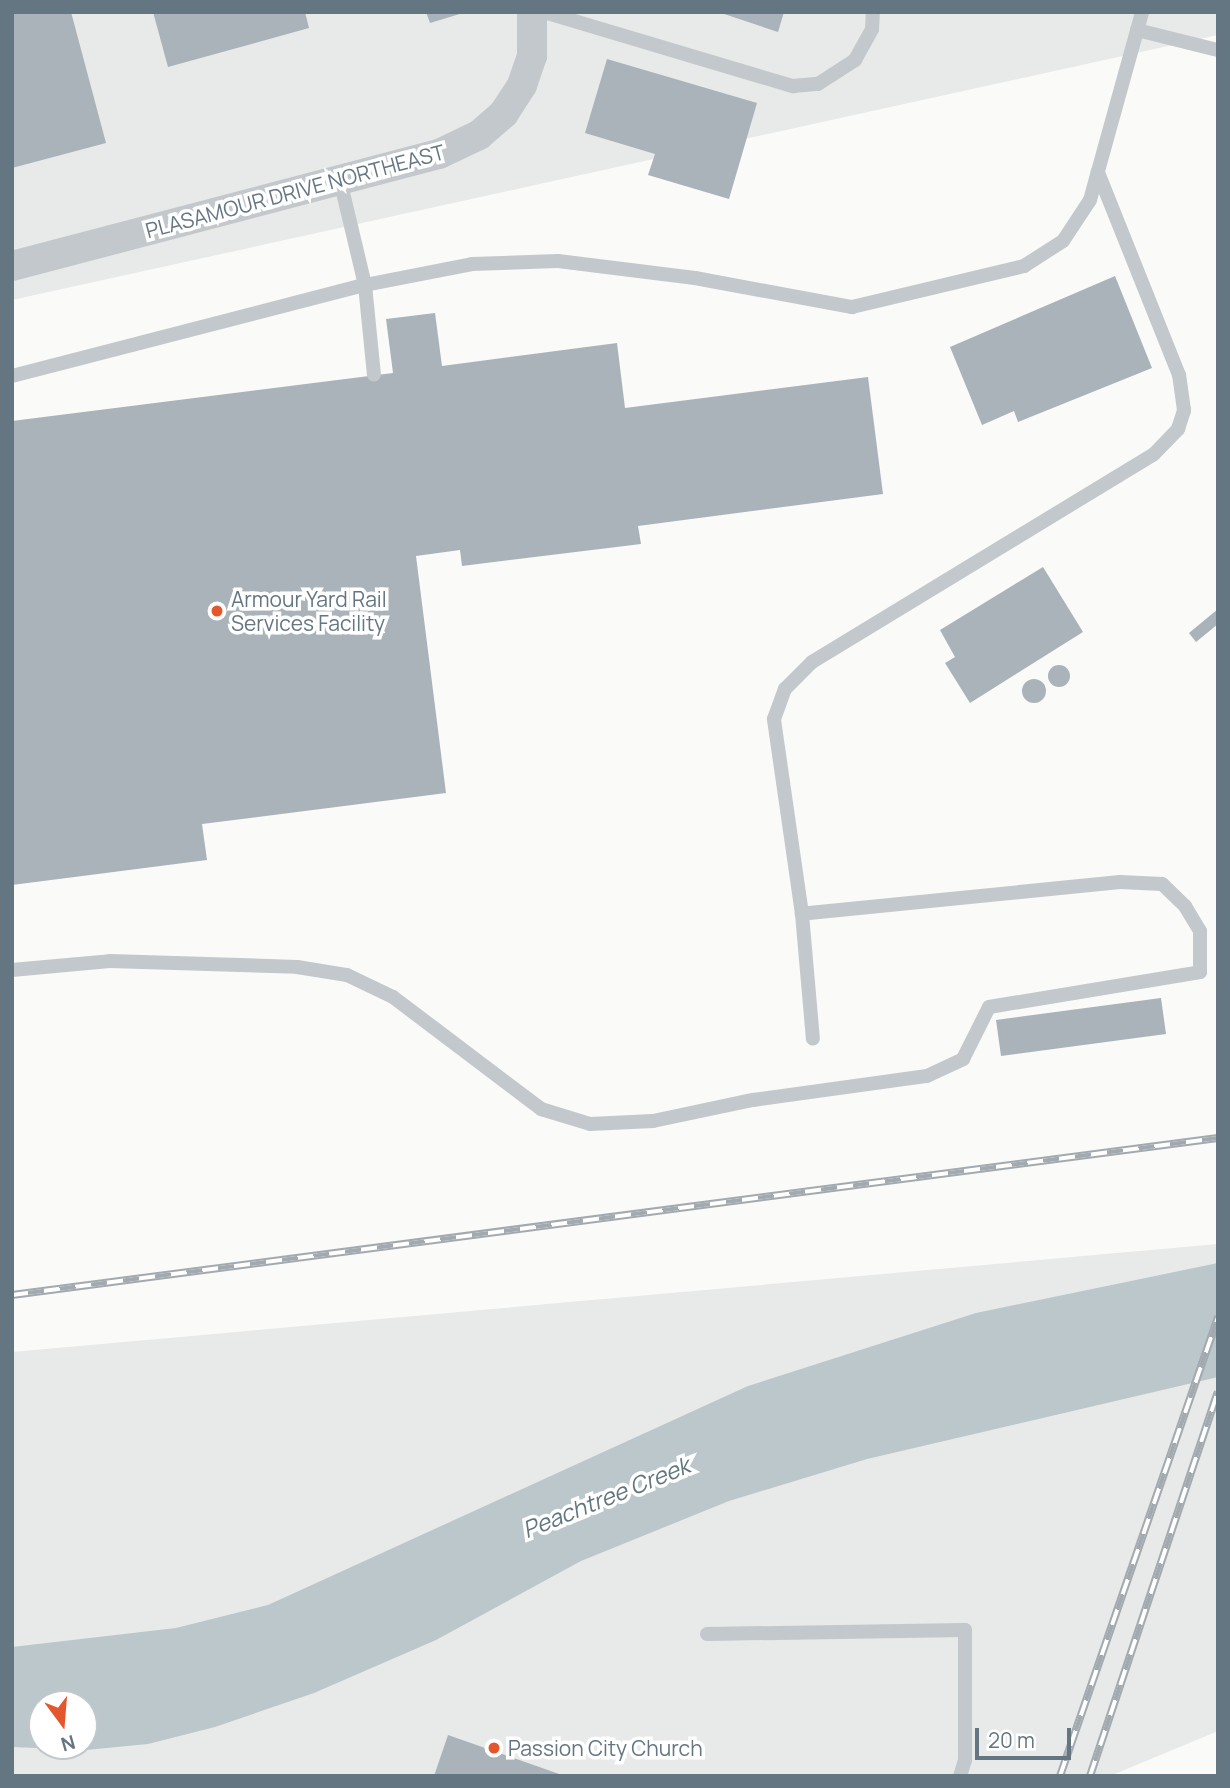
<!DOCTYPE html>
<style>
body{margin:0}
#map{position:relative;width:1230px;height:1788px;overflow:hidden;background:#fafaf8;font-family:Manrope,sans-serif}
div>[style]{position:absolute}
.built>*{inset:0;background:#e8e9e9}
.water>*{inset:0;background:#bbc7cb}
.building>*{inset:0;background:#aab3b9}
.round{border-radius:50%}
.service>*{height:14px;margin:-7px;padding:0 7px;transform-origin:7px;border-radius:7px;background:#c3c8cc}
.minor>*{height:30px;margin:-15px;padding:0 15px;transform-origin:15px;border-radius:15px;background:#c3c8cc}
.rail>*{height:8px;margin-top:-4px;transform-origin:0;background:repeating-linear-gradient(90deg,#fff 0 16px,#a2aab0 0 32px);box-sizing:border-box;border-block:2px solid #a2aab0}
.dots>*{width:19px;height:19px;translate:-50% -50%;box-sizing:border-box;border:4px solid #fff;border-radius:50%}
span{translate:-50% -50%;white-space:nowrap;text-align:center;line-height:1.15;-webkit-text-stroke:7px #fff;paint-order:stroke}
.street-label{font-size:21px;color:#657683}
.poi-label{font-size:21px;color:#657683}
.left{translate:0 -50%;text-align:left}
.water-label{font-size:23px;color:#60757c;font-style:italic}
.frame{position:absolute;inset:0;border:14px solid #657683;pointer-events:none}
.north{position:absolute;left:28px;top:1690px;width:70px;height:70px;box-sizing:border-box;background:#fff;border:2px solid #c1c8cd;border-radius:50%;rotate:164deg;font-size:19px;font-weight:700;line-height:28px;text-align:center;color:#657683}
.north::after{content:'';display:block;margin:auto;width:24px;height:32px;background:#e4572e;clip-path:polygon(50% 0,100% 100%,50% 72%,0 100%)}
.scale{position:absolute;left:975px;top:1728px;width:96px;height:32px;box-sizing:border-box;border:4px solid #657683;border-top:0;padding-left:9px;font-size:21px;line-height:24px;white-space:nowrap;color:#657683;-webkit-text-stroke:5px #fff;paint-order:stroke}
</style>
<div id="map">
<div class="built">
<i style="clip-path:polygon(12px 12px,1218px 12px,1218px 35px,12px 300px)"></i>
<i style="clip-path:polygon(evenodd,1218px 1244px,1218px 1731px,1110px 1776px,12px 1776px,12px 1352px,1218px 1244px,42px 1704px,84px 1704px,84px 1746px,42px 1746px,42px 1704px)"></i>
</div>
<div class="water">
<i style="clip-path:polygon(evenodd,1218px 1263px,1218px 1377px,867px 1459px,729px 1501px,581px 1561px,436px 1640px,314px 1693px,215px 1727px,148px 1744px,86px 1750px,12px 1747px,12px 1647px,176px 1628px,268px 1605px,748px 1386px,976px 1313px,1218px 1263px,42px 1704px,84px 1704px,84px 1746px,42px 1746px,42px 1704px)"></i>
</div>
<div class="building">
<i style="clip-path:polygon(12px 12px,71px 12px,106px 143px,12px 168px)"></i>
<i style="clip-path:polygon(153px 12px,305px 12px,309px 28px,168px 67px)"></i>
<i style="clip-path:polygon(426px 12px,462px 12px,463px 13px,430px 23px)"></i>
<i style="clip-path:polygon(718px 12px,784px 12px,778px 32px)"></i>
<i style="clip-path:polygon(607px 59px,757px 103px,729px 199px,648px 175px,655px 154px,585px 133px)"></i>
<i style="clip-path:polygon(1115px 276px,1152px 368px,1018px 422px,1014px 411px,982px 425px,950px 347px)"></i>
<i style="clip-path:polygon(435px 313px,442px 366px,617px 343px,625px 408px,868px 377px,883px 494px,638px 526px,641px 544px,462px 566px,460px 550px,416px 556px,446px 793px,202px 824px,207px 860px,12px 885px,12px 421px,393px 373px,386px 319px)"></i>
<i style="clip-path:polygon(1043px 567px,1083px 632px,970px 703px,945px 663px,955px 657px,940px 630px)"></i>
<i style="clip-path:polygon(1218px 609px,1218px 624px,1196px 642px,1189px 633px)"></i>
<i class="round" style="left:1048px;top:665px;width:22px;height:22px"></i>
<i class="round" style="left:1022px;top:679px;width:24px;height:24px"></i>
<i style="clip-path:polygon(1161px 998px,1166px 1034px,1001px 1056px,996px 1020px)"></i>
<i style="clip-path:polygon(448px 1735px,562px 1775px,562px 1776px,434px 1776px)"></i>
</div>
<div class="service">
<i style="left:544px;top:12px;width:260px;rotate:16.6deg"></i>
<i style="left:793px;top:86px;width:25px;rotate:-5deg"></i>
<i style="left:818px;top:84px;width:44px;rotate:-33deg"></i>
<i style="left:855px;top:60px;width:35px;rotate:-61deg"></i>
<i style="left:872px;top:29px;width:17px;rotate:-87deg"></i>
<i style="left:1137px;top:30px;width:83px;rotate:13.9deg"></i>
<i style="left:340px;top:180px;width:108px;rotate:76.6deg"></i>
<i style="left:365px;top:285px;width:90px;rotate:84.3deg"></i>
<i style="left:12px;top:376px;width:365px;rotate:-14.5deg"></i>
<i style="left:365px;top:285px;width:109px;rotate:-11.1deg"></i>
<i style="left:472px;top:264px;width:86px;rotate:-2deg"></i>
<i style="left:558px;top:261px;width:138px;rotate:7.1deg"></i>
<i style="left:695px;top:278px;width:160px;rotate:10.5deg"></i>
<i style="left:852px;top:307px;width:177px;rotate:-13.4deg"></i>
<i style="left:1024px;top:266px;width:46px;rotate:-32.7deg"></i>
<i style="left:1063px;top:241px;width:49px;rotate:-56.6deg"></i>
<i style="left:1090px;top:200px;width:195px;rotate:-74.5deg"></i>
<i style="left:802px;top:914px;width:125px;rotate:85deg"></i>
<i style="left:12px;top:970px;width:98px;rotate:-5.2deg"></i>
<i style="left:110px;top:961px;width:187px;rotate:1.8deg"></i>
<i style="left:297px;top:967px;width:51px;rotate:9.1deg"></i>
<i style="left:347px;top:975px;width:51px;rotate:25.6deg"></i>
<i style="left:393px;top:997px;width:186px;rotate:37.1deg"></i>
<i style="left:541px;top:1109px;width:51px;rotate:17deg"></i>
<i style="left:590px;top:1124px;width:63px;rotate:-2.7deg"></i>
<i style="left:653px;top:1121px;width:102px;rotate:-11.9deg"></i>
<i style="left:753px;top:1100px;width:176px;rotate:-7.9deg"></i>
<i style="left:927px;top:1076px;width:40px;rotate:-25deg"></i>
<i style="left:963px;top:1059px;width:58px;rotate:-63.4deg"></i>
<i style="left:989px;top:1007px;width:214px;rotate:-9.4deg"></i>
<i style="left:1200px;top:972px;width:41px;rotate:-90deg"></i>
<i style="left:1200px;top:931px;width:29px;rotate:-121deg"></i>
<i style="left:1185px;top:906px;width:32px;rotate:-136deg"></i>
<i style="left:1162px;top:884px;width:42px;rotate:-177.3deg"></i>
<i style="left:1120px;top:882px;width:320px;rotate:174.3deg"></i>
<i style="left:802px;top:914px;width:197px;rotate:-98.2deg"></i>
<i style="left:774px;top:719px;width:32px;rotate:-70deg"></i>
<i style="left:785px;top:689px;width:38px;rotate:-45deg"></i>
<i style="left:812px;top:662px;width:400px;rotate:-31.3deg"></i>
<i style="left:1154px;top:454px;width:35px;rotate:-46deg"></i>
<i style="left:1178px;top:429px;width:20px;rotate:-72deg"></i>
<i style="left:1184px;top:410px;width:35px;rotate:-98deg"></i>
<i style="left:1179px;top:375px;width:219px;rotate:-111.8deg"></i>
<i style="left:707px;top:1634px;width:258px;rotate:-0.9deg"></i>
<i style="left:965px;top:1630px;width:130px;rotate:90deg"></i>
<i style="left:965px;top:1760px;width:17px;rotate:107deg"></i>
</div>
<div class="minor">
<i style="left:12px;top:266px;width:441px;rotate:-14.7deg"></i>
<i style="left:439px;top:154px;width:44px;rotate:-25.4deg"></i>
<i style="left:479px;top:135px;width:33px;rotate:-41deg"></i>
<i style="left:504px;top:113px;width:33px;rotate:-57deg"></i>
<i style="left:522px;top:85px;width:31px;rotate:-71deg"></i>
<i style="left:532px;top:56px;width:44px;rotate:-90deg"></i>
</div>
<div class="rail">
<i style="left:12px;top:1295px;width:1216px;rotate:-7.42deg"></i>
<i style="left:1060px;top:1776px;width:486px;rotate:-71deg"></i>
<i style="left:1090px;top:1776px;width:405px;rotate:-71.6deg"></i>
</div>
<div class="dots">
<i style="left:217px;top:611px;background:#e4572e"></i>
<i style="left:494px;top:1748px;background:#e4572e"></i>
</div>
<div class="street-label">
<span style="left:295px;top:191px;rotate:-15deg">PLASAMOUR DRIVE NORTHEAST</span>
</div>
<div class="poi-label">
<span class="left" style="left:231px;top:611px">Armour Yard Rail<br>Services Facility</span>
<span class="left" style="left:508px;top:1748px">Passion City Church</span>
</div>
<div class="water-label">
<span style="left:606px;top:1497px;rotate:-22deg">Peachtree Creek</span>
</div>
<div class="frame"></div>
<div class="north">N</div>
<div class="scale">20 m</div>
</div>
